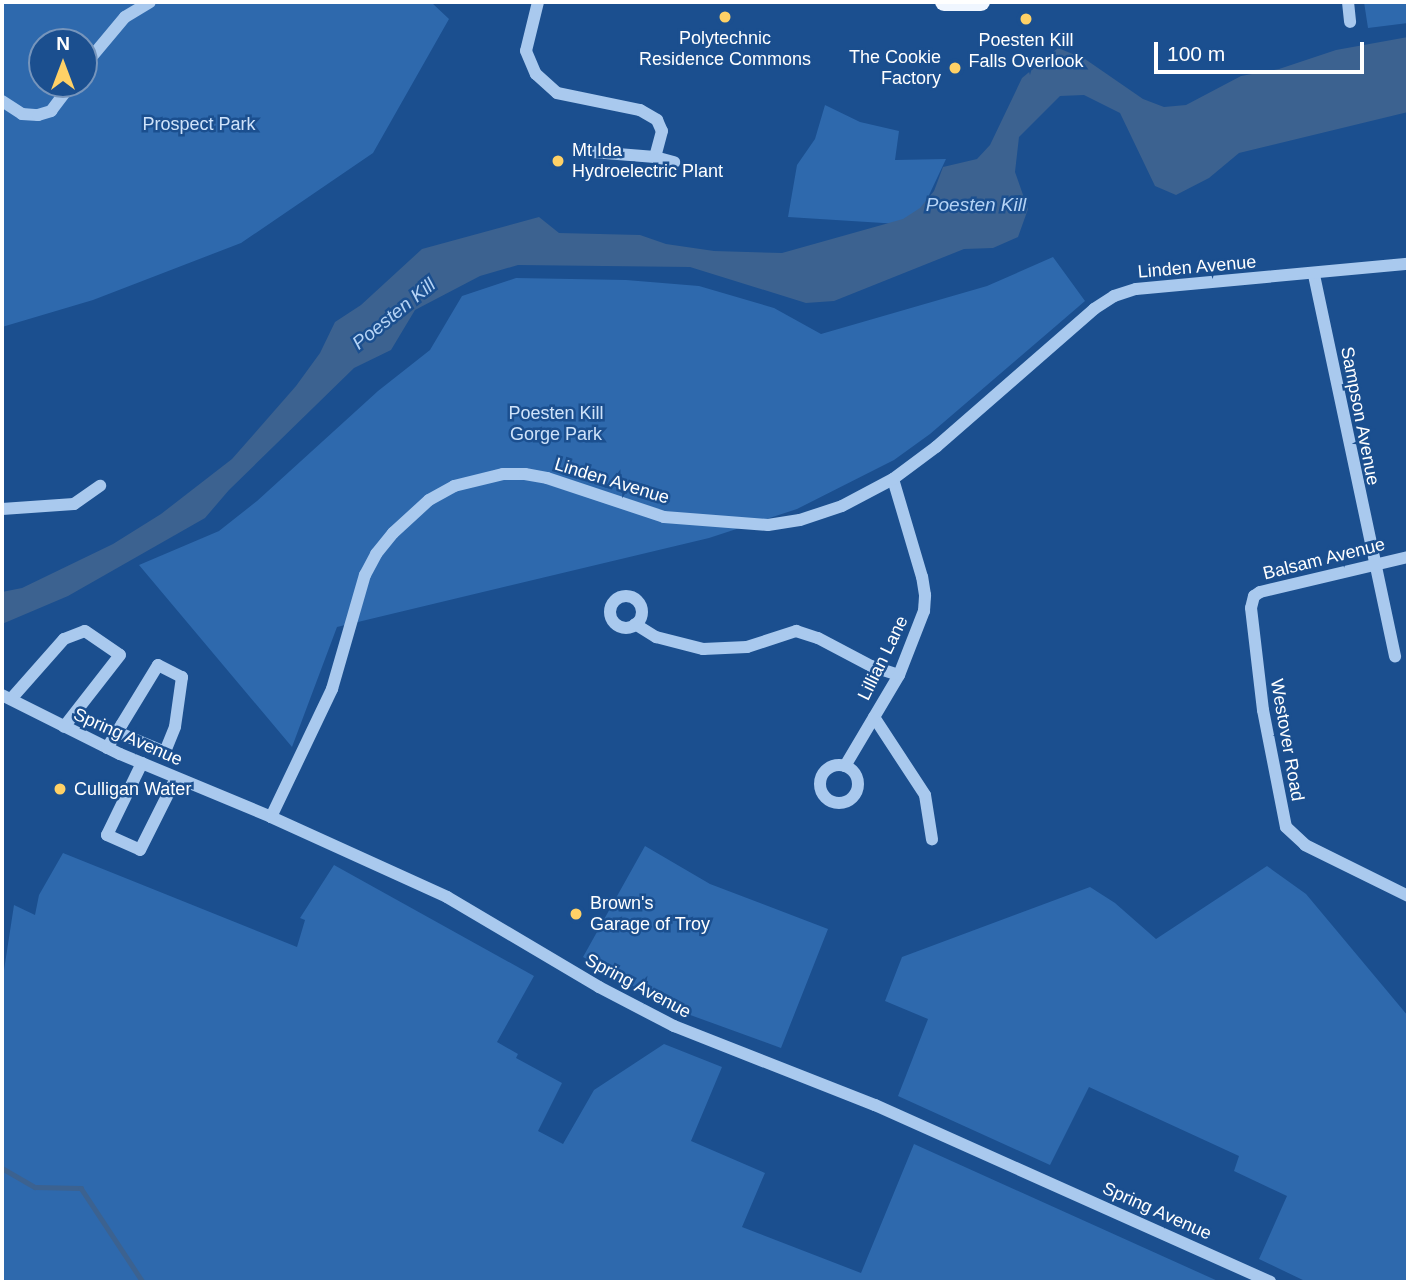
<!DOCTYPE html>
<style>
body{margin:0}
#map{position:relative;width:1410px;height:1284px;overflow:hidden;background:#1b4f8f;font-family:Helvetica,sans-serif}
div>[style]{position:absolute}
.green>*{inset:0;background:#2e69ad}
.water>*{inset:0;background:#3c6290}
.stream>*{height:4.5px;margin:-2.25px;padding:0 2.25px;transform-origin:2.25px;border-radius:2.25px;background:#3c6290}
.minor>*{height:12px;margin:-6px;padding:0 6px;transform-origin:6px;border-radius:6px;background:#a9c9ee}
.minor>.ring{margin:-6px;padding:0;box-sizing:content-box;background:none;border:12px solid #a9c9ee;border-radius:50%}
.major>*{height:18px;margin:-9px;padding:0 9px;transform-origin:9px;border-radius:9px;background:#f0f6ff}
.dots>*{width:19px;height:19px;translate:-50% -50%;box-sizing:border-box;border:4px solid #1b4f8f;border-radius:50%}
span{translate:-50% -50%;white-space:nowrap;text-align:center;line-height:1.15;-webkit-text-stroke:5px #1b4f8f;paint-order:stroke}
.poi-label{font-size:18px;color:#fff}
.right{translate:-100% -50%;text-align:right}
.left{translate:0 -50%;text-align:left}
.park-label{font-size:18px;color:#cfe3fa}
.street-label{font-size:18px;color:#fff}
.water-label{font-size:19px;color:#b5d3f5;font-style:italic}
.frame{position:absolute;inset:0;border:4px solid #fff;pointer-events:none}
.north{position:absolute;left:28px;top:28px;width:70px;height:70px;box-sizing:border-box;background:#1b4f8f;border:2px solid #7695bc;border-radius:50%;rotate:0deg;font-size:19px;font-weight:700;line-height:28px;text-align:center;color:#fff}
.north::after{content:'';display:block;margin:auto;width:24px;height:32px;background:#ffd166;clip-path:polygon(50% 0,100% 100%,50% 72%,0 100%)}
.scale{position:absolute;left:1154px;top:42px;width:210px;height:32px;box-sizing:border-box;border:4px solid #fff;border-top:0;padding-left:9px;font-size:21px;line-height:24px;white-space:nowrap;color:#fff;-webkit-text-stroke:5px #1b4f8f;paint-order:stroke}
</style>
<div id="map">
<div class="green">
<i style="clip-path:polygon(evenodd,2px 2px,431px 2px,449px 19px,373px 153px,241px 243px,93px 300px,2px 327px,2px 2px,42px 42px,84px 42px,84px 84px,42px 84px,42px 42px)"></i>
<i style="clip-path:polygon(1364px 2px,1408px 2px,1408px 23px,1368px 28px)"></i>
<i style="clip-path:polygon(825px 105px,860px 122px,899px 131px,895px 160px,946px 159px,915px 225px,788px 217px,797px 165px,815px 139px)"></i>
<i style="clip-path:polygon(1053px 257px,1085px 301px,930px 434px,894px 460px,797px 509px,709px 538px,337px 627px,292px 747px,139px 565px,219px 531px,257px 501px,378px 391px,430px 350px,462px 296px,516px 278px,626px 280px,699px 286px,774px 308px,821px 334px,987px 286px)"></i>
<i style="clip-path:polygon(645px 846px,710px 884px,828px 929px,781px 1048px,671px 1008px,583px 957px)"></i>
<i style="clip-path:polygon(63px 853px,297px 947px,305px 920px,300px 918px,334px 865px,534px 976px,497px 1042px,518px 1054px,516px 1058px,562px 1083px,538px 1131px,563px 1144px,594px 1090px,664px 1044px,722px 1067px,691px 1141px,765px 1173px,742px 1227px,861px 1273px,914px 1144px,1220px 1282px,2px 1282px,2px 983px,14px 905px,35px 915px,39px 895px)"></i>
<i style="clip-path:polygon(1267px 866px,1306px 894px,1408px 1016px,1408px 1282px,1307px 1282px,1259px 1259px,1287px 1196px,1234px 1171px,1239px 1156px,1089px 1087px,1050px 1165px,898px 1096px,928px 1019px,885px 1001px,902px 957px,1090px 887px,1115px 903px,1156px 939px)"></i>
</div>
<div class="water">
<i style="clip-path:polygon(1408px 37px,1408px 112px,1239px 153px,1209px 178px,1176px 195px,1155px 186px,1120px 113px,1084px 95px,1060px 96px,1019px 137px,1015px 172px,1028px 209px,1018px 237px,993px 248px,964px 249px,834px 301px,806px 303px,690px 267px,518px 265px,480px 276px,415px 310px,391px 350px,354px 368px,229px 490px,205px 518px,68px 596px,2px 624px,2px 592px,22px 588px,113px 544px,161px 514px,232px 459px,296px 386px,320px 353px,335px 322px,361px 305px,422px 249px,539px 217px,559px 233px,640px 235px,666px 244px,714px 251px,782px 253px,903px 219px,920px 208px,934px 191px,943px 167px,977px 159px,990px 145px,1022px 78px,1058px 48px,1085px 59px,1143px 99px,1164px 107px,1186px 105px,1241px 76px,1279px 69px,1336px 50px)"></i>
</div>
<div class="stream">
<i style="left:2px;top:1168px;width:38px;rotate:30deg"></i>
<i style="left:35px;top:1187px;width:46px;rotate:1.2deg"></i>
<i style="left:81px;top:1188px;width:113px;rotate:56.6deg"></i>
</div>
<div class="minor">
<i style="left:538px;top:2px;width:50px;rotate:103.8deg"></i>
<i style="left:526px;top:51px;width:25px;rotate:67deg"></i>
<i style="left:536px;top:74px;width:28px;rotate:42deg"></i>
<i style="left:557px;top:93px;width:85px;rotate:11.6deg"></i>
<i style="left:640px;top:110px;width:20px;rotate:30deg"></i>
<i style="left:657px;top:120px;width:12px;rotate:66deg"></i>
<i style="left:662px;top:131px;width:27px;rotate:105deg"></i>
<i style="left:655px;top:157px;width:75px;rotate:-175.4deg"></i>
<i style="left:1348px;top:2px;width:20px;rotate:84deg"></i>
<i style="left:84px;top:66px;width:64px;rotate:-50.1deg"></i>
<i style="left:125px;top:17px;width:29px;rotate:-31deg"></i>
<i style="left:2px;top:101px;width:24px;rotate:33deg"></i>
<i style="left:22px;top:114px;width:16px;rotate:4deg"></i>
<i style="left:38px;top:115px;width:14px;rotate:-17deg"></i>
<i style="left:51px;top:111px;width:34px;rotate:-53deg"></i>
<i style="left:655px;top:157px;width:20px;rotate:15deg"></i>
<i style="left:1314px;top:275px;width:390px;rotate:78deg"></i>
<i style="left:2px;top:509px;width:72px;rotate:-4deg"></i>
<i style="left:74px;top:504px;width:32px;rotate:-35deg"></i>
<i style="left:1408px;top:557px;width:152px;rotate:166.7deg"></i>
<i style="left:1260px;top:592px;width:7px;rotate:146deg"></i>
<i style="left:1254px;top:596px;width:12px;rotate:104deg"></i>
<i style="left:1251px;top:608px;width:103px;rotate:83.3deg"></i>
<i style="left:1263px;top:710px;width:119px;rotate:78.9deg"></i>
<i style="left:1286px;top:827px;width:26px;rotate:43deg"></i>
<i style="left:1305px;top:845px;width:115px;rotate:26.3deg"></i>
<i class="ring" style="left:610px;top:596px;width:20px;height:20px"></i>
<i style="left:635px;top:624px;width:25px;rotate:32deg"></i>
<i style="left:656px;top:637px;width:49px;rotate:14.3deg"></i>
<i style="left:703px;top:649px;width:44px;rotate:-2.6deg"></i>
<i style="left:747px;top:647px;width:52px;rotate:-18.1deg"></i>
<i style="left:796px;top:631px;width:23px;rotate:18deg"></i>
<i style="left:818px;top:638px;width:60px;rotate:27.8deg"></i>
<i style="left:871px;top:666px;width:29px;rotate:18deg"></i>
<i style="left:2px;top:695px;width:132px;rotate:26.6deg"></i>
<i style="left:120px;top:754px;width:164px;rotate:22.6deg"></i>
<i style="left:271px;top:817px;width:193px;rotate:24.4deg"></i>
<i style="left:447px;top:897px;width:177px;rotate:30.6deg"></i>
<i style="left:599px;top:987px;width:85px;rotate:27.5deg"></i>
<i style="left:674px;top:1026px;width:216px;rotate:21.5deg"></i>
<i style="left:875px;top:1105px;width:433px;rotate:24.1deg"></i>
<i style="left:11px;top:699px;width:80px;rotate:-48.5deg"></i>
<i style="left:64px;top:639px;width:22px;rotate:-21deg"></i>
<i style="left:85px;top:631px;width:42px;rotate:34.4deg"></i>
<i style="left:120px;top:655px;width:91px;rotate:127.9deg"></i>
<i style="left:874px;top:717px;width:93px;rotate:56.8deg"></i>
<i style="left:925px;top:795px;width:45px;rotate:81deg"></i>
<i style="left:107px;top:748px;width:28px;rotate:-58deg"></i>
<i style="left:122px;top:724px;width:69px;rotate:-58.6deg"></i>
<i style="left:158px;top:665px;width:27px;rotate:27deg"></i>
<i style="left:182px;top:677px;width:50px;rotate:98deg"></i>
<i style="left:175px;top:727px;width:27px;rotate:112deg"></i>
<i style="left:165px;top:752px;width:52px;rotate:-157.4deg"></i>
<i style="left:142px;top:763px;width:80px;rotate:115.9deg"></i>
<i style="left:107px;top:835px;width:36px;rotate:24deg"></i>
<i style="left:140px;top:850px;width:80px;rotate:-63.4deg"></i>
<i class="ring" style="left:820px;top:765px;width:26px;height:26px"></i>
<i style="left:845px;top:766px;width:106px;rotate:-59.3deg"></i>
<i style="left:899px;top:675px;width:69px;rotate:-68.7deg"></i>
<i style="left:924px;top:611px;width:16px;rotate:-86deg"></i>
<i style="left:925px;top:595px;width:18px;rotate:-99deg"></i>
<i style="left:922px;top:577px;width:102px;rotate:-106.5deg"></i>
<i style="left:271px;top:817px;width:142px;rotate:-64.5deg"></i>
<i style="left:332px;top:689px;width:119px;rotate:-73.9deg"></i>
<i style="left:365px;top:575px;width:24px;rotate:-62deg"></i>
<i style="left:376px;top:554px;width:27px;rotate:-51deg"></i>
<i style="left:393px;top:533px;width:49px;rotate:-42.5deg"></i>
<i style="left:429px;top:500px;width:29px;rotate:-29deg"></i>
<i style="left:454px;top:486px;width:50px;rotate:-13.8deg"></i>
<i style="left:503px;top:474px;width:22px"></i>
<i style="left:525px;top:474px;width:22px;rotate:10deg"></i>
<i style="left:547px;top:478px;width:123px;rotate:18.4deg"></i>
<i style="left:664px;top:517px;width:104px;rotate:4.4deg"></i>
<i style="left:768px;top:525px;width:32px;rotate:-9deg"></i>
<i style="left:800px;top:520px;width:44px;rotate:-18.4deg"></i>
<i style="left:842px;top:506px;width:58px;rotate:-27.9deg"></i>
<i style="left:893px;top:479px;width:54px;rotate:-36.7deg"></i>
<i style="left:936px;top:447px;width:210px;rotate:-41.1deg"></i>
<i style="left:1094px;top:309px;width:24px;rotate:-33deg"></i>
<i style="left:1114px;top:296px;width:23px;rotate:-18deg"></i>
<i style="left:1136px;top:289px;width:273px;rotate:-5.3deg"></i>
</div>
<div class="major">
<i style="left:944px;top:2px;width:37px"></i>
</div>
<div class="dots">
<i style="left:725px;top:17px;background:#ffd166"></i>
<i style="left:1026px;top:19px;background:#ffd166"></i>
<i style="left:955px;top:68px;background:#ffd166"></i>
<i style="left:558px;top:161px;background:#ffd166"></i>
<i style="left:60px;top:789px;background:#ffd166"></i>
<i style="left:576px;top:914px;background:#ffd166"></i>
</div>
<div class="poi-label">
<span style="left:725px;top:49px">Polytechnic<br>Residence Commons</span>
<span style="left:1026px;top:51px">Poesten Kill<br>Falls Overlook</span>
<span class="right" style="left:941px;top:68px">The Cookie<br>Factory</span>
<span class="left" style="left:572px;top:161px">Mt Ida<br>Hydroelectric Plant</span>
<span class="left" style="left:74px;top:789px">Culligan Water</span>
<span class="left" style="left:590px;top:914px">Brown's<br>Garage of Troy</span>
</div>
<div class="park-label">
<span style="left:199px;top:124px">Prospect Park</span>
<span style="left:556px;top:424px">Poesten Kill<br>Gorge Park</span>
</div>
<div class="street-label">
<span style="left:1197px;top:267px;rotate:-5deg">Linden Avenue</span>
<span style="left:1360px;top:416px;rotate:79deg">Sampson Avenue</span>
<span style="left:612px;top:481px;rotate:17deg">Linden Avenue</span>
<span style="left:1324px;top:559px;rotate:-14deg">Balsam Avenue</span>
<span style="left:883px;top:658px;rotate:-64deg">Lillian Lane</span>
<span style="left:128px;top:737px;rotate:24deg">Spring Avenue</span>
<span style="left:1287px;top:740px;rotate:80deg">Westover Road</span>
<span style="left:638px;top:986px;rotate:28deg">Spring Avenue</span>
<span style="left:1157px;top:1211px;rotate:24deg">Spring Avenue</span>
</div>
<div class="water-label">
<span style="left:976px;top:205px">Poesten Kill</span>
<span style="left:394px;top:314px;rotate:-39deg">Poesten Kill</span>
</div>
<div class="frame"></div>
<div class="north">N</div>
<div class="scale">100 m</div>
</div>
